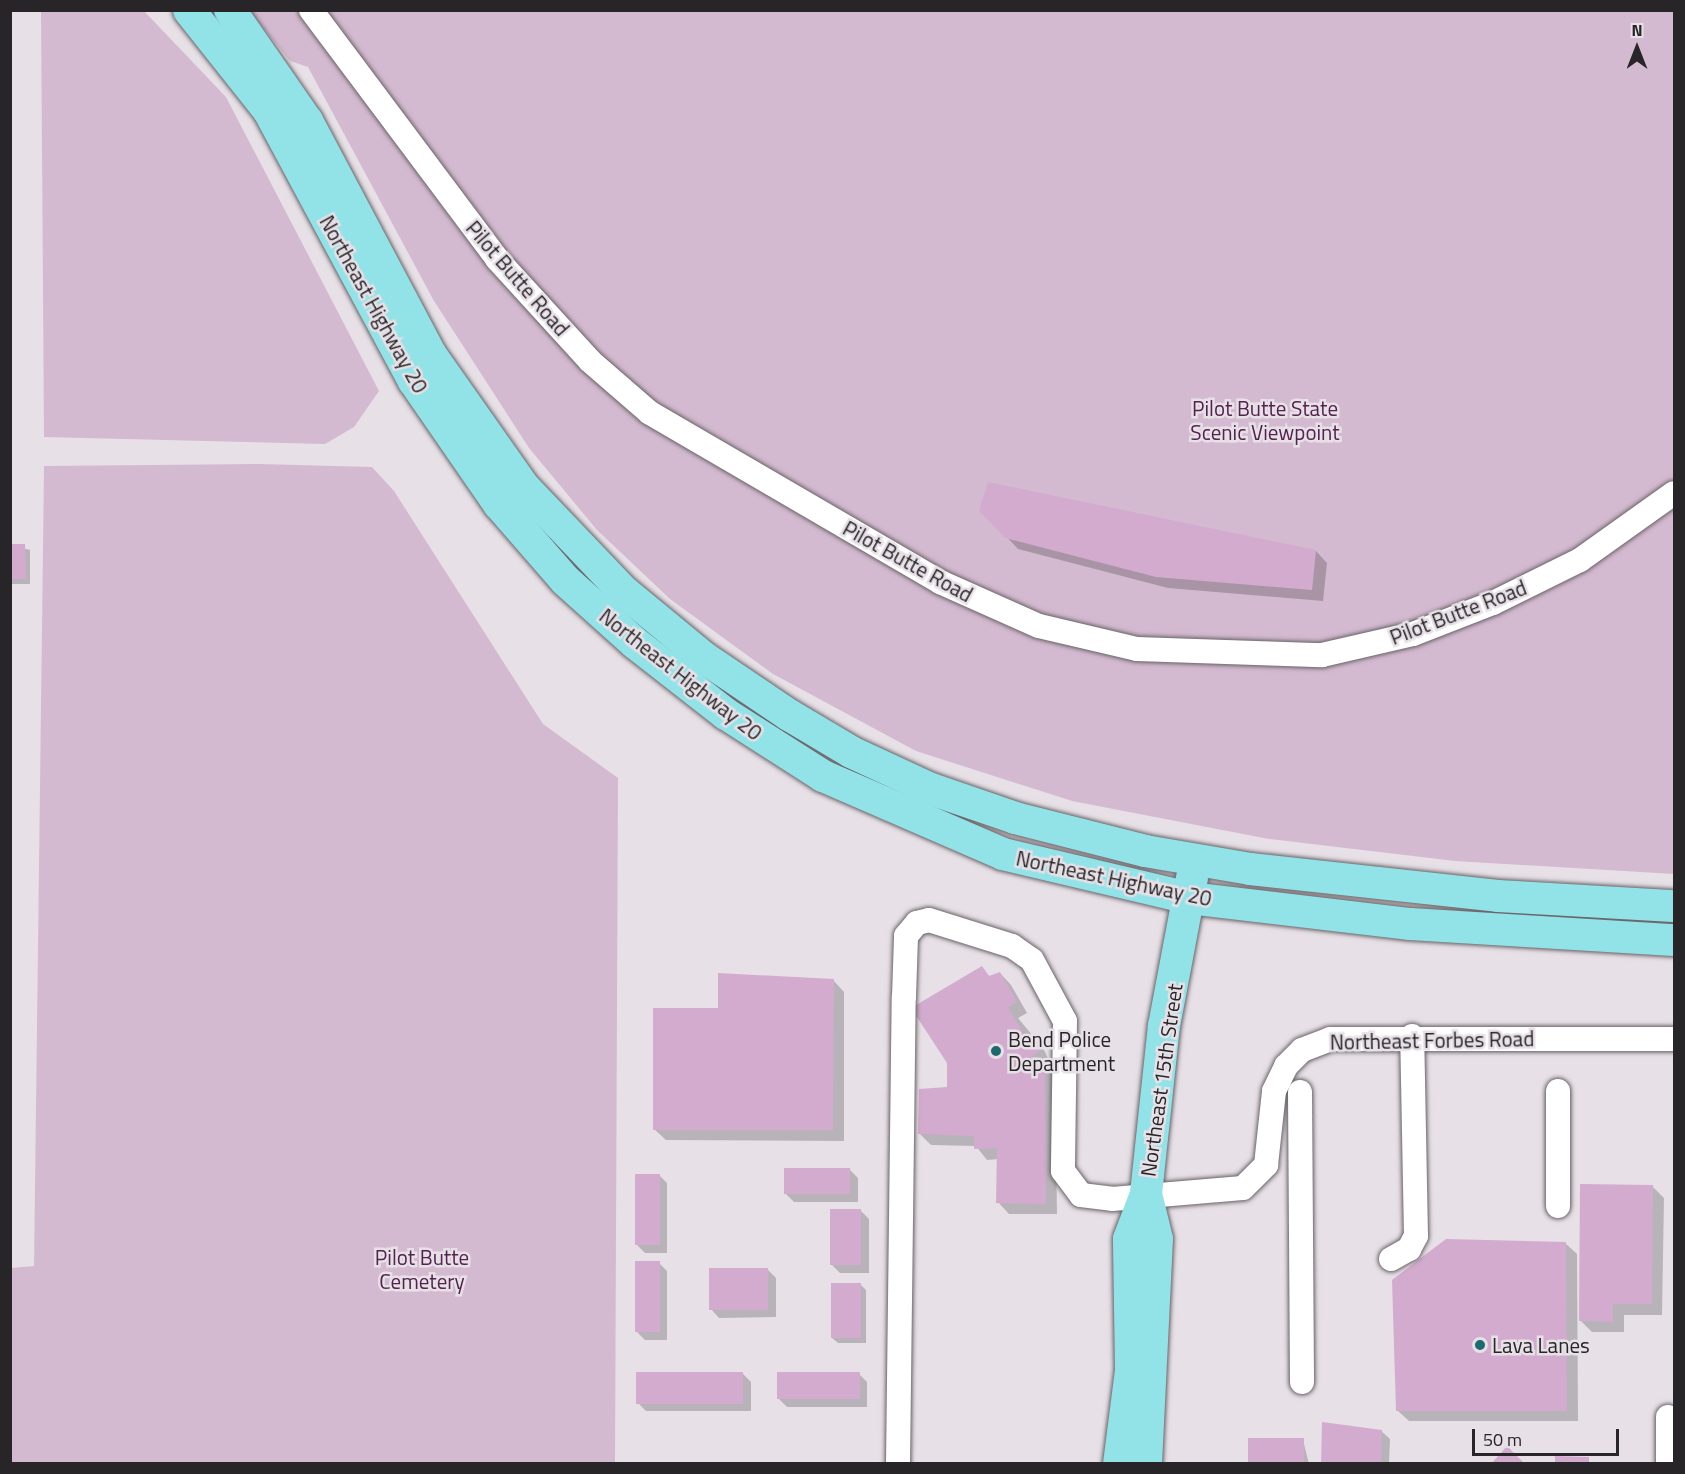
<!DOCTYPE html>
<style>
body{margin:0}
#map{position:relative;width:1685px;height:1474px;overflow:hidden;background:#e7e0e6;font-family:"Titillium Web",sans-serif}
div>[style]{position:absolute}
.green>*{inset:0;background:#d4bad0}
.shadow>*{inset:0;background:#0003}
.building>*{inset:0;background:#d3abce}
.roads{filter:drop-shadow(0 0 2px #696368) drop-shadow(0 0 2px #696368)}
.minor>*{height:24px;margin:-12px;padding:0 12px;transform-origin:12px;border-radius:12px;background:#fff}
.major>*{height:32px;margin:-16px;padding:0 16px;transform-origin:16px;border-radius:16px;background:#91e3e8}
.dots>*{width:16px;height:16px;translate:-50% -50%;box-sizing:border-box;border:3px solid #e7e0e6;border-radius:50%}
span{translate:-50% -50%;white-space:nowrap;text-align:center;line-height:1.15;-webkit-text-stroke:5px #e7e0e6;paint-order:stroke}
.street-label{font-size:21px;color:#272527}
.park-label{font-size:21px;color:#53224f}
.poi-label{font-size:21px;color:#272527}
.left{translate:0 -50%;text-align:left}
.frame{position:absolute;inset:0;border:12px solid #272527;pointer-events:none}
.north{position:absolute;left:1607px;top:18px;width:60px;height:60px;-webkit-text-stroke:4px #e7e0e6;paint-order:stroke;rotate:0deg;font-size:16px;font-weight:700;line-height:24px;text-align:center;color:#272527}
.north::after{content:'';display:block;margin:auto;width:21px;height:27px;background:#272527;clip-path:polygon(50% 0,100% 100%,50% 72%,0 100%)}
.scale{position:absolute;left:1472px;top:1429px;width:147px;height:27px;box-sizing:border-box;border:3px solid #272527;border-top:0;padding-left:8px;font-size:18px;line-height:21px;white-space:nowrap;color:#272527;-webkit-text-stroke:4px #e7e0e6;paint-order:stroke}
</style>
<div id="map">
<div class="green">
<i style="clip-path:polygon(41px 11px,144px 11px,226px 97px,379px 391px,354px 427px,325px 444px,44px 437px)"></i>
<i style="clip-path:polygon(250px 11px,1674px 11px,1674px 874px,1455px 861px,1269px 839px,1072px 801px,916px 751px,773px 674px,670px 599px,597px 530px,529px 448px,434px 301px,308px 67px,290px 61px)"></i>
<i style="clip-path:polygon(259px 464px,372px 467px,394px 491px,543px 724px,618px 778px,615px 1463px,11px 1463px,11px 1268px,34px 1266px,44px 466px)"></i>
</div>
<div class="shadow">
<i style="clip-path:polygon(10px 224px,12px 226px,12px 248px,10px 248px)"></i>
<i style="clip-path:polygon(981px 510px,1316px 551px,1327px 563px,1323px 601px,1168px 588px,1018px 549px)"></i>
<i style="clip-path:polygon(10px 545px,30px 550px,30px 584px,10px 584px)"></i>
<i style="clip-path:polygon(982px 968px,990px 977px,1000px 973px,1011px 985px,1027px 1013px,1018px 1018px,1043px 1048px,1055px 1073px,1057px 1214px,1009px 1214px,998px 1202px,999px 1159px,987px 1160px,976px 1146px,931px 1145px,920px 1134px,948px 1089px)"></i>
<i style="clip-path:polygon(720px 974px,833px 980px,844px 992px,844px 1141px,666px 1140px,654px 1129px,719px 1010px)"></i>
<i style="clip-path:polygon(850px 1170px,858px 1178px,858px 1202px,794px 1202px,786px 1194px)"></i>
<i style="clip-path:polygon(659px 1175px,667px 1183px,667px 1253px,645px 1253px,637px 1245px)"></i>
<i style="clip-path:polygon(1652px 1186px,1664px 1198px,1662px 1315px,1624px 1315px,1624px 1332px,1592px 1332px,1581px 1321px)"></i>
<i style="clip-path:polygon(861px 1211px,869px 1219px,869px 1273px,840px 1273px,831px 1264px)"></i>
<i style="clip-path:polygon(1565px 1243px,1577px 1254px,1578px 1421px,1409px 1421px,1397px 1410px)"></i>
<i style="clip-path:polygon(659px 1263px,667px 1271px,667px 1340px,645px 1340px,637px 1332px)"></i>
<i style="clip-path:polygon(767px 1269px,776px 1278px,776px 1317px,719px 1318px,711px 1309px)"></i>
<i style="clip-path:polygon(860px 1284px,866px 1290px,866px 1343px,838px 1343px,832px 1338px)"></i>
<i style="clip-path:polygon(743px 1374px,751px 1382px,751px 1411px,646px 1411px,638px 1403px)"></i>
<i style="clip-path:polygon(859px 1374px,867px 1382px,867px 1407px,787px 1407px,779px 1399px)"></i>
<i style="clip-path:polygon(1324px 1424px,1381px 1431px,1390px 1439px,1389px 1464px,1323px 1464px)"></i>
<i style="clip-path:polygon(1303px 1440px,1309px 1464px,1250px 1464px)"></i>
</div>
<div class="building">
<i style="clip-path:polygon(988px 482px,1316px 550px,1312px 590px,1156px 577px,1005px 538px,979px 511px)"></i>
<i style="clip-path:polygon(10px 544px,25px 544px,26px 579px,10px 579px)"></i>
<i style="clip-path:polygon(982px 966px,989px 976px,1000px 972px,1017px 1002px,1008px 1007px,1025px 1037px,1032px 1034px,1041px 1050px,1027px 1060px,1045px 1060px,1046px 1204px,996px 1203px,997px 1148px,974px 1149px,974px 1136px,918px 1134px,919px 1089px,947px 1087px,947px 1063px,911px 1008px)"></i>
<i style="clip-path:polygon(718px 973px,834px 979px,833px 1130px,653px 1130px,653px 1008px,718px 1008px)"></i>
<i style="clip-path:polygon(784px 1168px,850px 1168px,850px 1194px,784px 1194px)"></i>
<i style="clip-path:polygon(635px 1174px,660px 1174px,660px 1245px,635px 1245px)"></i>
<i style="clip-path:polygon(1580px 1184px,1653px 1185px,1652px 1304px,1613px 1304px,1613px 1322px,1579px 1321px)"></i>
<i style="clip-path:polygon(830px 1209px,861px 1209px,861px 1265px,830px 1265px)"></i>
<i style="clip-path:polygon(1446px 1239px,1566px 1242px,1567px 1411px,1396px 1411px,1392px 1280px)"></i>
<i style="clip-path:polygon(635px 1261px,660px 1261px,660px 1332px,635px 1332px)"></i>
<i style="clip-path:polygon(709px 1268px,768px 1268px,768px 1310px,709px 1310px)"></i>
<i style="clip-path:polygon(831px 1283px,861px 1283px,861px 1338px,831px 1338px)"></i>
<i style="clip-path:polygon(636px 1372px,743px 1372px,743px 1404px,636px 1404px)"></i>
<i style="clip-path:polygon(777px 1372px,860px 1372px,860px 1399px,777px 1399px)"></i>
<i style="clip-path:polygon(1322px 1422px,1382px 1430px,1381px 1464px,1321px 1464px)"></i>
<i style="clip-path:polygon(1248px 1438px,1304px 1438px,1304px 1464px,1248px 1464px)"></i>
<i style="clip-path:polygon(1507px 1446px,1525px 1464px,1491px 1464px)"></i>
<i style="clip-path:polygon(1555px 1456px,1589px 1457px,1589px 1464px,1555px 1464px)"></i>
</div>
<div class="roads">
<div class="minor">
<i style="left:311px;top:10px;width:311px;rotate:53.2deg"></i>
<i style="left:497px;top:259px;width:138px;rotate:47.6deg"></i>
<i style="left:590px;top:361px;width:79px;rotate:40.9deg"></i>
<i style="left:650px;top:413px;width:336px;rotate:30.2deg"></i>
<i style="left:940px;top:582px;width:108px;rotate:24deg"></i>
<i style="left:1039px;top:626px;width:101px;rotate:13.2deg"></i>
<i style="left:1137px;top:649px;width:185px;rotate:1.9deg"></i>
<i style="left:1322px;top:655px;width:93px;rotate:-13deg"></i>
<i style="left:1413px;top:634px;width:86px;rotate:-21.2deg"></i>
<i style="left:1493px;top:603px;width:97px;rotate:-26.3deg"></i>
<i style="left:1580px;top:560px;width:115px;rotate:-35.5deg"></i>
<i style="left:1300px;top:1092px;width:290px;rotate:89.6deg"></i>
<i style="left:1558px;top:1206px;width:115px;rotate:-90deg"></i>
<i style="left:1391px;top:1259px;width:21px;rotate:-29deg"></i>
<i style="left:1409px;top:1249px;width:15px;rotate:-62deg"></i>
<i style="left:1416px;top:1236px;width:200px;rotate:-91.1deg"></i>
<i style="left:1668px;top:1417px;width:47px;rotate:90deg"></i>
<i style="left:898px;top:1464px;width:467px;rotate:-89.3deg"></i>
<i style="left:904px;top:997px;width:61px;rotate:-88.1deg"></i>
<i style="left:906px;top:936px;width:17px;rotate:-50deg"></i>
<i style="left:917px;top:923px;width:12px;rotate:-14deg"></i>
<i style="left:929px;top:920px;width:87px;rotate:17.4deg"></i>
<i style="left:1012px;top:946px;width:24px;rotate:35deg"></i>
<i style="left:1032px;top:960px;width:69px;rotate:61.6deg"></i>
<i style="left:1065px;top:1021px;width:150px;rotate:90.8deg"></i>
<i style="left:1063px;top:1171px;width:30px;rotate:53deg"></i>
<i style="left:1081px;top:1195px;width:31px;rotate:7deg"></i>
<i style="left:1112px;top:1199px;width:131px;rotate:-4.8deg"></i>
<i style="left:1243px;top:1188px;width:33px;rotate:-45deg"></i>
<i style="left:1266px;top:1165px;width:74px;rotate:-83.8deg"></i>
<i style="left:1274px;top:1091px;width:28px;rotate:-64deg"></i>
<i style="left:1286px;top:1066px;width:23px;rotate:-45deg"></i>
<i style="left:1302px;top:1050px;width:30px;rotate:-21deg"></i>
<i style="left:1330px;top:1039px;width:344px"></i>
</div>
<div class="major">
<i style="left:189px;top:10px;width:129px;rotate:51.6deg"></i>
<i style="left:269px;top:111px;width:306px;rotate:61.8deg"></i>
<i style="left:414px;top:381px;width:150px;rotate:55.4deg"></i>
<i style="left:499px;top:504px;width:101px;rotate:49deg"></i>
<i style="left:565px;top:580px;width:94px;rotate:42deg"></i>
<i style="left:635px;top:643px;width:115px;rotate:38deg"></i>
<i style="left:726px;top:714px;width:115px;rotate:32.6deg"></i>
<i style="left:823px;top:776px;width:196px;rotate:23.4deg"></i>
<i style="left:1003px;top:854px;width:191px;rotate:13.3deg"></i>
<i style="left:1189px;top:898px;width:223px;rotate:6.7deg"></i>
<i style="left:1410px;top:924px;width:264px;rotate:3.5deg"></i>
<i style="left:230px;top:10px;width:135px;rotate:55.3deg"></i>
<i style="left:307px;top:121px;width:265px;rotate:62.1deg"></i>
<i style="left:431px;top:355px;width:160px;rotate:54.9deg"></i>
<i style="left:523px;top:486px;width:144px;rotate:46.4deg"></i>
<i style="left:622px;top:590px;width:105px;rotate:39.6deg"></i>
<i style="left:703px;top:657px;width:104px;rotate:34deg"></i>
<i style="left:789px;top:715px;width:72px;rotate:30.8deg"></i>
<i style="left:851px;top:752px;width:88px;rotate:24.8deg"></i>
<i style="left:931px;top:789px;width:89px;rotate:19deg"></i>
<i style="left:1015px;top:818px;width:134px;rotate:14.2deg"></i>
<i style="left:1145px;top:851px;width:107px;rotate:9.7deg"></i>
<i style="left:1250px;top:869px;width:249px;rotate:6.2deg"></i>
<i style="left:1498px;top:896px;width:176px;rotate:3.3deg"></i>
<i style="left:1119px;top:1464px;width:95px;rotate:-82.7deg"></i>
<i style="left:1131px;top:1370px;width:131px;rotate:-90.9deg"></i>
<i style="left:1129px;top:1239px;width:48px;rotate:-69.3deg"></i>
<i style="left:1146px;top:1194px;width:169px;rotate:-83.9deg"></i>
<i style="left:1164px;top:1026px;width:151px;rotate:-79.3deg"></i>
<i style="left:1146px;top:1464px;width:225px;rotate:-87.2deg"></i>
<i style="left:1157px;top:1239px;width:46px;rotate:-103.7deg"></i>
</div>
</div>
<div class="dots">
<i style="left:996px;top:1051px;background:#1c696e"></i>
<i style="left:1480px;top:1345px;background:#1c696e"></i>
</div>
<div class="street-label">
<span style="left:518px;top:278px;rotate:49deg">Pilot Butte Road</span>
<span style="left:374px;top:304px;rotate:61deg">Northeast Highway 20</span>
<span style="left:908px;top:561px;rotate:29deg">Pilot Butte Road</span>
<span style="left:1458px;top:612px;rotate:-21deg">Pilot Butte Road</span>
<span style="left:681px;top:674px;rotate:38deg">Northeast Highway 20</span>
<span style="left:1114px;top:878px;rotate:12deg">Northeast Highway 20</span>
<span style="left:1432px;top:1040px;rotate:-1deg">Northeast Forbes Road</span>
<span style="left:1161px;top:1080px;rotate:-82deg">Northeast 15th Street</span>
</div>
<div class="park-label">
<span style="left:1265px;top:420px">Pilot Butte State<br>Scenic Viewpoint</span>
<span style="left:422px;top:1269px">Pilot Butte<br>Cemetery</span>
</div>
<div class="poi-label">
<span class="left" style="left:1008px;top:1051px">Bend Police<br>Department</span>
<span class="left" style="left:1492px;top:1345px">Lava Lanes</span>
</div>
<div class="frame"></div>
<div class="north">N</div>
<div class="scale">50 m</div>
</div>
